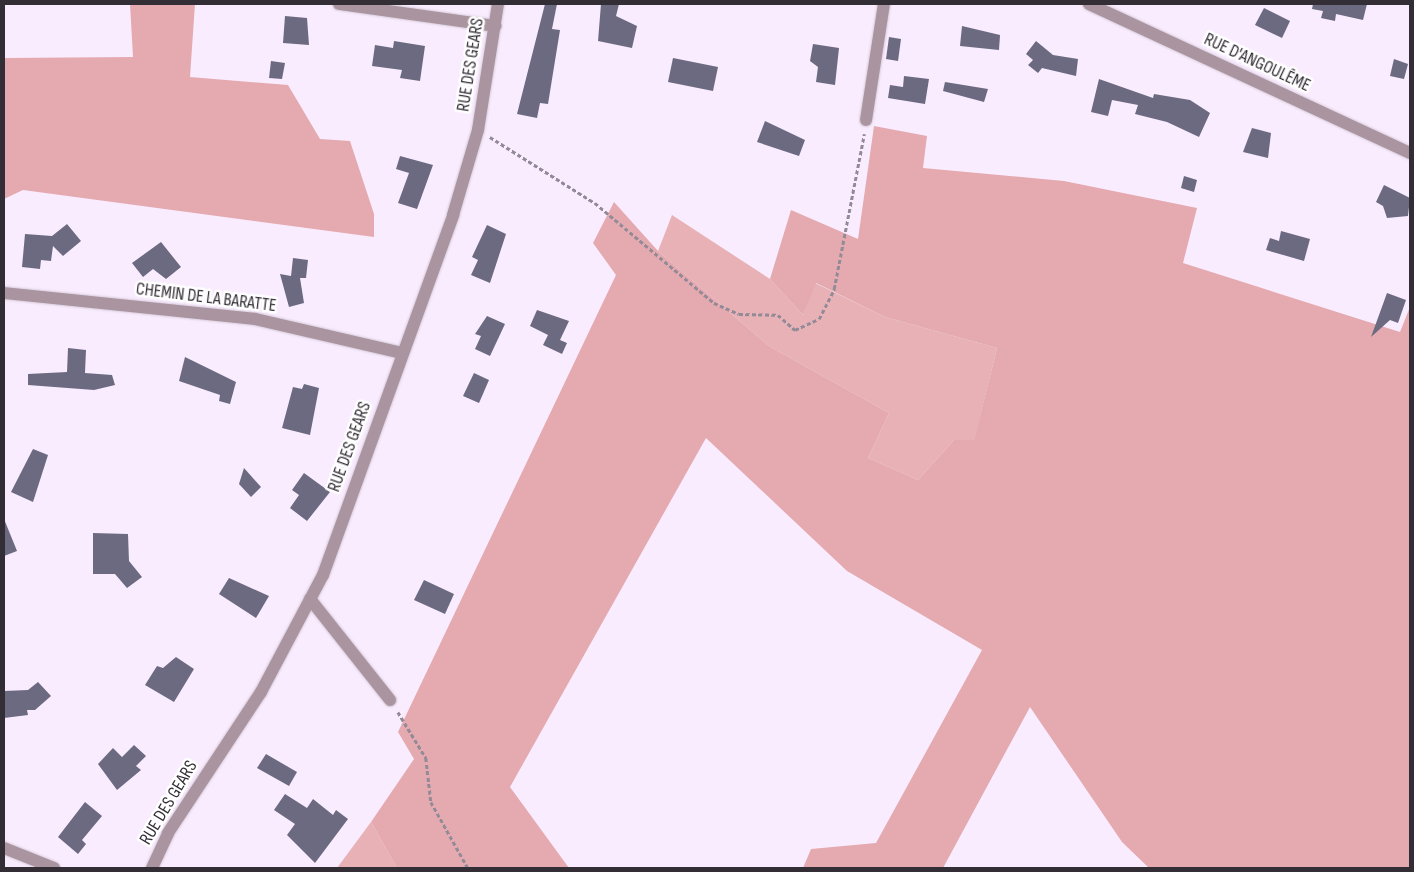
<!DOCTYPE html>
<meta charset="utf-8">
<style>
body{margin:0}
#map{position:relative;width:1414px;height:872px;overflow:hidden;background:#f9ecfe;font-family:"Sofia Sans Condensed",sans-serif}
div>[style]{position:absolute}
.green>*{inset:0;background:#e7b1b6}
.forest>*{inset:0;background:#e4aab0}
.building>*{inset:0;background:#6c6a80}
.path>*{height:2.5px;margin-top:-1.25px;transform-origin:0;background:repeating-linear-gradient(90deg,#938a97 0 4px,transparent 0 6.5px)}
.roads{filter:drop-shadow(0 0 1px #d5cada) drop-shadow(0 0 1px #d5cada)}
.minor>*{height:12px;margin:-6px;padding:0 6px;transform-origin:6px;border-radius:6px;background:#aa949f}
.tertiary>*{height:12px;margin:-6px;padding:0 6px;transform-origin:6px;border-radius:6px;background:#aa949f}
span{translate:-50% -50%;white-space:nowrap;text-align:center;line-height:1.15;-webkit-text-stroke:5px #fff;paint-order:stroke}
.street-label{font-size:18px;color:#332d35}
.frame{position:absolute;inset:0;border:5px solid #332d35;pointer-events:none}
</style>
<div id="map">
<div class="green">
<i style="clip-path:polygon(672px 215px,770px 279px,803px 315px,815px 283px,885px 317px,997px 348px,974px 441px,954px 440px,918px 480px,868px 458px,889px 413px,769px 346px,658px 251px)"></i>
<i style="clip-path:polygon(371px 822px,397px 868px,337px 868px)"></i>
</div>
<div class="forest">
<i style="clip-path:polygon(130px 4px,195px 4px,190px 77px,288px 85px,320px 139px,350px 141px,374px 214px,374px 237px,23px 190px,4px 199px,4px 58px,133px 57px)"></i>
<i style="clip-path:polygon(874px 126px,927px 136px,923px 168px,1064px 181px,1197px 208px,1183px 263px,1400px 332px,1410px 307px,1410px 868px,1149px 868px,1122px 842px,1030px 707px,943px 868px,803px 868px,811px 849px,876px 843px,982px 650px,847px 571px,706px 438px,510px 787px,569px 868px,397px 868px,371px 822px,414px 759px,398px 732px,616px 275px,593px 243px,614px 202px,658px 251px,769px 346px,889px 413px,868px 458px,918px 480px,954px 440px,974px 440px,997px 348px,885px 317px,816px 283px,803px 315px,770px 279px,791px 210px,858px 239px)"></i>
</div>
<div class="building">
<i style="clip-path:polygon(545px 4px,557px 4px,552px 29px,560px 30px,548px 104px,540px 103px,537px 118px,517px 114px)"></i>
<i style="clip-path:polygon(601px 4px,619px 4px,616px 16px,637px 26px,632px 48px,598px 41px)"></i>
<i style="clip-path:polygon(1313px 4px,1367px 4px,1363px 20px,1336px 14px,1335px 21px,1321px 18px,1323px 11px,1312px 9px)"></i>
<i style="clip-path:polygon(1264px 8px,1290px 21px,1282px 38px,1255px 25px)"></i>
<i style="clip-path:polygon(285px 16px,307px 18px,309px 45px,283px 43px)"></i>
<i style="clip-path:polygon(962px 26px,1000px 35px,999px 50px,960px 46px)"></i>
<i style="clip-path:polygon(889px 37px,901px 39px,898px 61px,886px 59px)"></i>
<i style="clip-path:polygon(394px 41px,425px 46px,420px 81px,400px 78px,402px 70px,372px 66px,375px 45px,393px 48px)"></i>
<i style="clip-path:polygon(1036px 41px,1053px 55px,1078px 59px,1076px 76px,1042px 68px,1038px 73px,1028px 65px,1033px 60px,1026px 54px)"></i>
<i style="clip-path:polygon(813px 44px,839px 48px,835px 85px,816px 82px,818px 67px,810px 61px)"></i>
<i style="clip-path:polygon(673px 58px,718px 67px,713px 91px,668px 82px)"></i>
<i style="clip-path:polygon(1394px 59px,1408px 64px,1404px 79px,1390px 76px)"></i>
<i style="clip-path:polygon(271px 61px,285px 63px,282px 79px,269px 78px)"></i>
<i style="clip-path:polygon(904px 76px,929px 79px,925px 104px,888px 98px,890px 85px,903px 87px)"></i>
<i style="clip-path:polygon(1099px 79px,1153px 98px,1154px 94px,1190px 100px,1210px 113px,1199px 137px,1167px 122px,1135px 114px,1138px 105px,1112px 100px,1108px 116px,1091px 112px)"></i>
<i style="clip-path:polygon(945px 82px,988px 89px,984px 102px,943px 91px)"></i>
<i style="clip-path:polygon(765px 121px,805px 140px,799px 156px,757px 142px)"></i>
<i style="clip-path:polygon(1252px 128px,1271px 133px,1268px 158px,1243px 152px)"></i>
<i style="clip-path:polygon(400px 156px,433px 165px,417px 209px,398px 203px,409px 173px,396px 169px)"></i>
<i style="clip-path:polygon(1184px 176px,1197px 180px,1194px 192px,1181px 188px)"></i>
<i style="clip-path:polygon(1384px 185px,1410px 198px,1408px 216px,1387px 218px,1383px 206px,1376px 202px)"></i>
<i style="clip-path:polygon(67px 224px,81px 241px,63px 256px,53px 246px,51px 261px,41px 260px,40px 269px,22px 267px,25px 234px,52px 236px)"></i>
<i style="clip-path:polygon(487px 225px,506px 234px,490px 283px,471px 275px,478px 260px,472px 257px)"></i>
<i style="clip-path:polygon(1281px 231px,1310px 239px,1304px 261px,1266px 250px,1270px 238px,1279px 241px)"></i>
<i style="clip-path:polygon(161px 242px,181px 267px,166px 279px,153px 269px,143px 277px,132px 263px)"></i>
<i style="clip-path:polygon(293px 258px,308px 260px,306px 278px,300px 278px,304px 303px,289px 307px,280px 274px,291px 276px)"></i>
<i style="clip-path:polygon(1387px 293px,1406px 300px,1398px 323px,1390px 320px,1371px 337px)"></i>
<i style="clip-path:polygon(537px 310px,569px 321px,560px 340px,567px 343px,562px 354px,543px 345px,548px 335px,530px 326px)"></i>
<i style="clip-path:polygon(487px 316px,505px 324px,490px 356px,475px 349px,481px 336px,475px 334px)"></i>
<i style="clip-path:polygon(68px 348px,86px 350px,85px 373px,112px 375px,115px 385px,94px 390px,28px 385px,28px 374px,67px 372px)"></i>
<i style="clip-path:polygon(185px 357px,236px 382px,230px 404px,219px 401px,220px 395px,179px 381px)"></i>
<i style="clip-path:polygon(474px 373px,489px 380px,479px 403px,463px 396px)"></i>
<i style="clip-path:polygon(304px 384px,319px 388px,310px 435px,282px 428px,293px 387px,302px 389px)"></i>
<i style="clip-path:polygon(33px 449px,48px 455px,33px 502px,11px 492px)"></i>
<i style="clip-path:polygon(244px 468px,261px 487px,251px 497px,239px 484px)"></i>
<i style="clip-path:polygon(304px 473px,330px 492px,307px 521px,290px 508px,299px 495px,292px 490px)"></i>
<i style="clip-path:polygon(4px 519px,17px 551px,4px 556px)"></i>
<i style="clip-path:polygon(93px 533px,128px 534px,129px 561px,142px 577px,127px 588px,115px 574px,93px 574px)"></i>
<i style="clip-path:polygon(229px 578px,269px 596px,256px 618px,219px 594px)"></i>
<i style="clip-path:polygon(424px 580px,454px 594px,445px 614px,414px 600px)"></i>
<i style="clip-path:polygon(176px 657px,194px 669px,174px 702px,145px 685px,157px 666px,163px 668px)"></i>
<i style="clip-path:polygon(38px 682px,51px 696px,35px 710px,27px 710px,28px 715px,4px 718px,4px 691px,28px 690px)"></i>
<i style="clip-path:polygon(134px 745px,146px 756px,136px 766px,141px 770px,117px 790px,98px 764px,113px 748px,122px 757px)"></i>
<i style="clip-path:polygon(266px 754px,297px 772px,289px 786px,257px 768px)"></i>
<i style="clip-path:polygon(285px 794px,307px 808px,313px 799px,333px 815px,336px 810px,348px 819px,315px 863px,287px 835px,295px 824px,274px 810px)"></i>
<i style="clip-path:polygon(85px 802px,102px 816px,82px 840px,86px 844px,78px 854px,58px 837px)"></i>
</div>
<div class="path">
<i style="left:490px;top:137px;width:124px;rotate:32.2deg"></i>
<i style="left:595px;top:203px;width:155px;rotate:40deg"></i>
<i style="left:714px;top:303px;width:27px;rotate:24deg"></i>
<i style="left:739px;top:314px;width:39px;rotate:1deg"></i>
<i style="left:778px;top:315px;width:23px;rotate:41deg"></i>
<i style="left:795px;top:330px;width:26px;rotate:-25deg"></i>
<i style="left:819px;top:319px;width:34px;rotate:-63deg"></i>
<i style="left:834px;top:289px;width:158px;rotate:-79deg"></i>
<i style="left:398px;top:712px;width:54px;rotate:58.7deg"></i>
<i style="left:426px;top:758px;width:44px;rotate:83.5deg"></i>
<i style="left:431px;top:802px;width:76px;rotate:60.7deg"></i>
</div>
<div class="roads">
<div class="minor">
<i style="left:339px;top:4px;width:158px;rotate:8deg"></i>
<i style="left:866px;top:120px;width:117px;rotate:-81.2deg"></i>
<i style="left:4px;top:293px;width:252px;rotate:5.9deg"></i>
<i style="left:255px;top:319px;width:151px;rotate:13deg"></i>
<i style="left:310px;top:599px;width:129px;rotate:51.6deg"></i>
<i style="left:4px;top:848px;width:54px;rotate:21.8deg"></i>
<i style="left:152px;top:868px;width:38px;rotate:-65deg"></i>
<i style="left:168px;top:833px;width:169px;rotate:-56.6deg"></i>
<i style="left:261px;top:692px;width:132px;rotate:-62.1deg"></i>
<i style="left:323px;top:575px;width:383px;rotate:-70.1deg"></i>
<i style="left:453px;top:215px;width:89px;rotate:-73.6deg"></i>
<i style="left:478px;top:130px;width:128px;rotate:-81deg"></i>
</div>
<div class="tertiary">
<i style="left:1089px;top:4px;width:354px;rotate:24.9deg"></i>
</div>
</div>
<div class="street-label">
<span style="left:1257px;top:63px;rotate:25deg">RUE D'ANGOULÊME</span>
<span style="left:471px;top:65px;rotate:-81deg">RUE DES GEARS</span>
<span style="left:206px;top:298px;rotate:7deg">CHEMIN DE LA BARATTE</span>
<span style="left:350px;top:447px;rotate:-70deg">RUE DES GEARS</span>
<span style="left:169px;top:803px;rotate:-59deg">RUE DES GEARS</span>
</div>
<div class="frame"></div>
</div>
